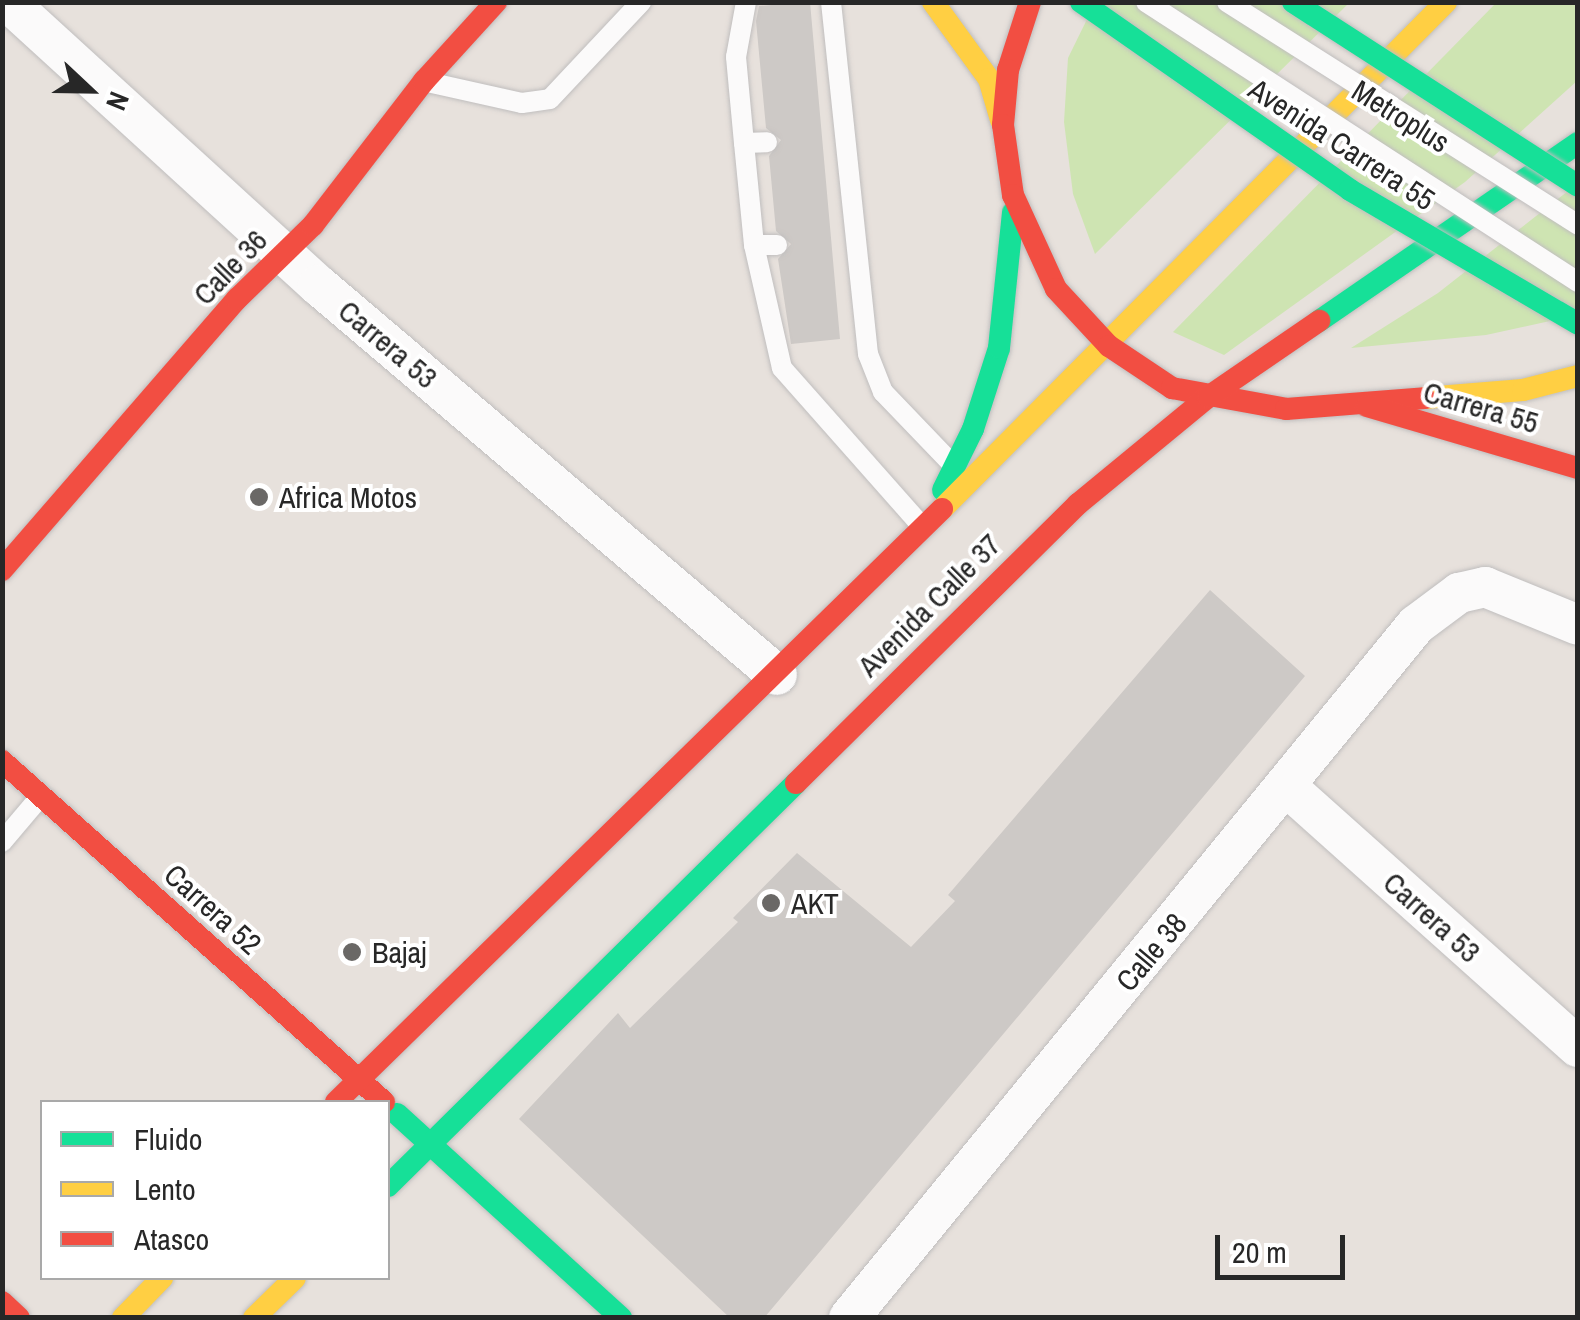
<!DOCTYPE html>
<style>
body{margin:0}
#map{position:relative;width:1580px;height:1320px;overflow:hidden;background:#e7e1dc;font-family:"Archivo Narrow",sans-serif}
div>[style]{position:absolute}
.green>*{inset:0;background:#cee4b2}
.building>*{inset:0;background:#cdc9c6}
.roads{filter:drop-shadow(0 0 2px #c0bebe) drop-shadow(0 0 2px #c0bebe)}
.lane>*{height:20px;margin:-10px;padding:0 10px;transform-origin:10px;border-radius:10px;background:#fbfafa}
.street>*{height:40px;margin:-20px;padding:0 20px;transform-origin:20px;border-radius:20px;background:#fbfafa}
.fast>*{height:22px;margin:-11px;padding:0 11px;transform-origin:11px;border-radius:11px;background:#16e098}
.slow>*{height:22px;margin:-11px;padding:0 11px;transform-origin:11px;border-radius:11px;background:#ffcf43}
.jam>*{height:22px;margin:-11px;padding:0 11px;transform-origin:11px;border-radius:11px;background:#f24e42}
.bridges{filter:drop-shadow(0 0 2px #c0bebe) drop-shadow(0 0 2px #c0bebe)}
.lane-bridge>*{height:20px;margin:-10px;padding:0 10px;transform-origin:10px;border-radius:10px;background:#fbfafa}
.fast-bridge>*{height:22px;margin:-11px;padding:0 11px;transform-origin:11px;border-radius:11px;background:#16e098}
.dots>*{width:28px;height:28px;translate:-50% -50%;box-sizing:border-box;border:5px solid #fff;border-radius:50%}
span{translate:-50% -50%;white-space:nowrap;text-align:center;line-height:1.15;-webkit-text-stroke:8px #fff;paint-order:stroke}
.street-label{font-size:30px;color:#272727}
.poi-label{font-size:30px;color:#272727}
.left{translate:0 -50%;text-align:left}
.frame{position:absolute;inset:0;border:5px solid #272727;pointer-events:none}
.legend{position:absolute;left:40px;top:1100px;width:350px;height:180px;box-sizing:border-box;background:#fff;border:2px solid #a9a9a9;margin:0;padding:12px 18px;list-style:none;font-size:30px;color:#272727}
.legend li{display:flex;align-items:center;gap:20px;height:50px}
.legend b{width:50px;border:2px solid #a9a9a9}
.north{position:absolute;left:40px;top:40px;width:100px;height:100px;-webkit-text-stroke:8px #fff;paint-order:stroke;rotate:112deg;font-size:28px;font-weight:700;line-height:40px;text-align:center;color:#272727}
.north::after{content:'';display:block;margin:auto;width:35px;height:45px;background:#272727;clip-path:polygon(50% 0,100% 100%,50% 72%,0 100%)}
.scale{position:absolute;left:1215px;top:1235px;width:130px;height:45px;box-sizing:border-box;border:5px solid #272727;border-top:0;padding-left:12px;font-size:30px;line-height:35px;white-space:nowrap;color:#272727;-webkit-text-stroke:8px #fff;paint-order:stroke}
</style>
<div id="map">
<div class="green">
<i style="clip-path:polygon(1095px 3px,1349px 3px,1095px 254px,1073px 194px,1064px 122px,1068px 58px)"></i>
<i style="clip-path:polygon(1496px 3px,1577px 3px,1577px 81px,1465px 182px,1224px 355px,1173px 332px)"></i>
<i style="clip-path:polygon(1577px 184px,1577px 315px,1486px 335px,1351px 348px,1438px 293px)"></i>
</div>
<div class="building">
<i style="clip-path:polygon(810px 2px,840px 339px,791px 344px,778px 259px,791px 244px,776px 231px,769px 156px,781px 140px,766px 128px,756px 21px,759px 6px)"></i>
<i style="clip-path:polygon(1210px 590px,1305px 676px,764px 1318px,730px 1318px,519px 1119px,618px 1013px,630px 1028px,738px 922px,733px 918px,797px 853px,911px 947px,955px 901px,948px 895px)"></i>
</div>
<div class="roads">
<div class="lane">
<i style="left:746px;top:2px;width:56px;rotate:100.3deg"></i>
<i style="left:736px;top:57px;width:86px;rotate:84.7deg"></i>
<i style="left:744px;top:143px;width:102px;rotate:84.4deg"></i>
<i style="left:754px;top:245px;width:126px;rotate:77.2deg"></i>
<i style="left:782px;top:368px;width:211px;rotate:48.5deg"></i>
<i style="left:831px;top:2px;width:354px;rotate:84deg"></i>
<i style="left:868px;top:354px;width:41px;rotate:68.5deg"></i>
<i style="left:883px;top:392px;width:100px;rotate:46.2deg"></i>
<i style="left:432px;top:83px;width:92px;rotate:12.5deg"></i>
<i style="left:522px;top:103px;width:28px;rotate:-8deg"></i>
<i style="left:550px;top:99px;width:133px;rotate:-46.8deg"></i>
<i style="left:744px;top:143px;width:23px;rotate:-2deg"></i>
<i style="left:754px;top:245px;width:23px"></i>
<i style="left:2px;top:842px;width:59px;rotate:-49.8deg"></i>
</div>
<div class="street">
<i style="left:8px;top:2px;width:420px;rotate:42.4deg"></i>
<i style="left:318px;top:285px;width:602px;rotate:40.35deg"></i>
<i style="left:1287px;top:787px;width:390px;rotate:41.8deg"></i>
<i style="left:849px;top:1318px;width:895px;rotate:-50.71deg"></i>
<i style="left:1416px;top:625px;width:54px;rotate:-36.7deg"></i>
<i style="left:1459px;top:593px;width:27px;rotate:-13deg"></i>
<i style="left:1485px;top:587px;width:100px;rotate:22.2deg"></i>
</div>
<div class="fast">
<i style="left:1319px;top:321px;width:314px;rotate:-34.5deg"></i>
<i style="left:943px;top:490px;width:68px;rotate:-63.8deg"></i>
<i style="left:973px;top:429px;width:85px;rotate:-72.2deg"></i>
<i style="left:999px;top:348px;width:136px;rotate:-84.1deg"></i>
<i style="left:397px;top:1114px;width:303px;rotate:42.3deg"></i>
<i style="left:388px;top:1186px;width:573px;rotate:-44.65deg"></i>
</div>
<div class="slow">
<i style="left:933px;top:2px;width:95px;rotate:54deg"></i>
<i style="left:989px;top:79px;width:43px;rotate:73.7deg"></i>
<i style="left:1425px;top:398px;width:98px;rotate:-4.7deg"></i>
<i style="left:1523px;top:390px;width:57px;rotate:-14.3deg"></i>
<i style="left:942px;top:509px;width:715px;rotate:-45.17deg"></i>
<i style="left:123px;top:1318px;width:56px;rotate:-45.7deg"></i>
<i style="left:254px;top:1318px;width:57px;rotate:-44.3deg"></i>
</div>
<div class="jam">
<i style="left:1030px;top:2px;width:71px;rotate:107.9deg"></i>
<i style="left:1008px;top:70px;width:55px;rotate:95.2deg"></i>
<i style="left:1003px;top:125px;width:71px;rotate:81.9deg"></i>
<i style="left:1013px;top:195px;width:103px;rotate:65.4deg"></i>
<i style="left:1056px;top:289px;width:78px;rotate:47.1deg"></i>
<i style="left:1109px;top:346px;width:76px;rotate:33.7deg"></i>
<i style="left:1172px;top:388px;width:116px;rotate:10.4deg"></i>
<i style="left:1286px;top:409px;width:139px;rotate:-4.5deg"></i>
<i style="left:1367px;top:406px;width:220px;rotate:16.4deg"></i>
<i style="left:2px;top:570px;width:359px;rotate:-49.1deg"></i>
<i style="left:237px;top:299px;width:106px;rotate:-44.2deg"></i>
<i style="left:313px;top:225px;width:182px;rotate:-52.4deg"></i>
<i style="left:424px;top:81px;width:107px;rotate:-47.7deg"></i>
<i style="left:2px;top:761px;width:512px;rotate:41.75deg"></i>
<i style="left:796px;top:783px;width:397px;rotate:-44.7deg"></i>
<i style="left:1078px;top:504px;width:168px;rotate:-39.5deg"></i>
<i style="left:1208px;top:397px;width:135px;rotate:-34.4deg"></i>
<i style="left:336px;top:1102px;width:848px;rotate:-44.38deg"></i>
<i style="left:2px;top:1302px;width:23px;rotate:43deg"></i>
</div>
</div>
<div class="bridges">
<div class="lane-bridge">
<i style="left:1146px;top:2px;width:515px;rotate:32.95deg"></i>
<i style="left:1227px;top:2px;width:416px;rotate:32.4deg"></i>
</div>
<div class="fast-bridge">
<i style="left:1081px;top:2px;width:328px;rotate:34.9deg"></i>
<i style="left:1350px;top:190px;width:264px;rotate:30.4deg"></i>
<i style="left:1293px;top:2px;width:339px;rotate:32.8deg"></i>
</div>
</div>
<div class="dots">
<i style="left:259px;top:497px;background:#6a6866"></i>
<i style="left:771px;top:903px;background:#6a6866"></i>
<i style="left:352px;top:952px;background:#6a6866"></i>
</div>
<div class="street-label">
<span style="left:1401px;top:116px;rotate:32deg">Metroplus</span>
<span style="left:1342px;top:144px;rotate:33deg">Avenida Carrera 55</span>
<span style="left:230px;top:267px;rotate:-46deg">Calle 36</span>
<span style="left:388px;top:344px;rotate:40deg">Carrera 53</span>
<span style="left:1481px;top:407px;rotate:16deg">Carrera 55</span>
<span style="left:929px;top:605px;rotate:-45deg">Avenida Calle 37</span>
<span style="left:213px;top:909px;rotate:42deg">Carrera 52</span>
<span style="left:1432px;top:917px;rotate:42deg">Carrera 53</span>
<span style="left:1151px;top:952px;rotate:-50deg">Calle 38</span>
</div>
<div class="poi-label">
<span class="left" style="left:279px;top:497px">Africa Motos</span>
<span class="left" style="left:791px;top:903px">AKT</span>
<span class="left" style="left:372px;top:952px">Bajaj</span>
</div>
<div class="frame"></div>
<ul class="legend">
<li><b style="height:12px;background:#16e098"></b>Fluido</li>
<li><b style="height:12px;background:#ffcf43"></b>Lento</li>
<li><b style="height:12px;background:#f24e42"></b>Atasco</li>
</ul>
<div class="north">N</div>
<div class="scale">20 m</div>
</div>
